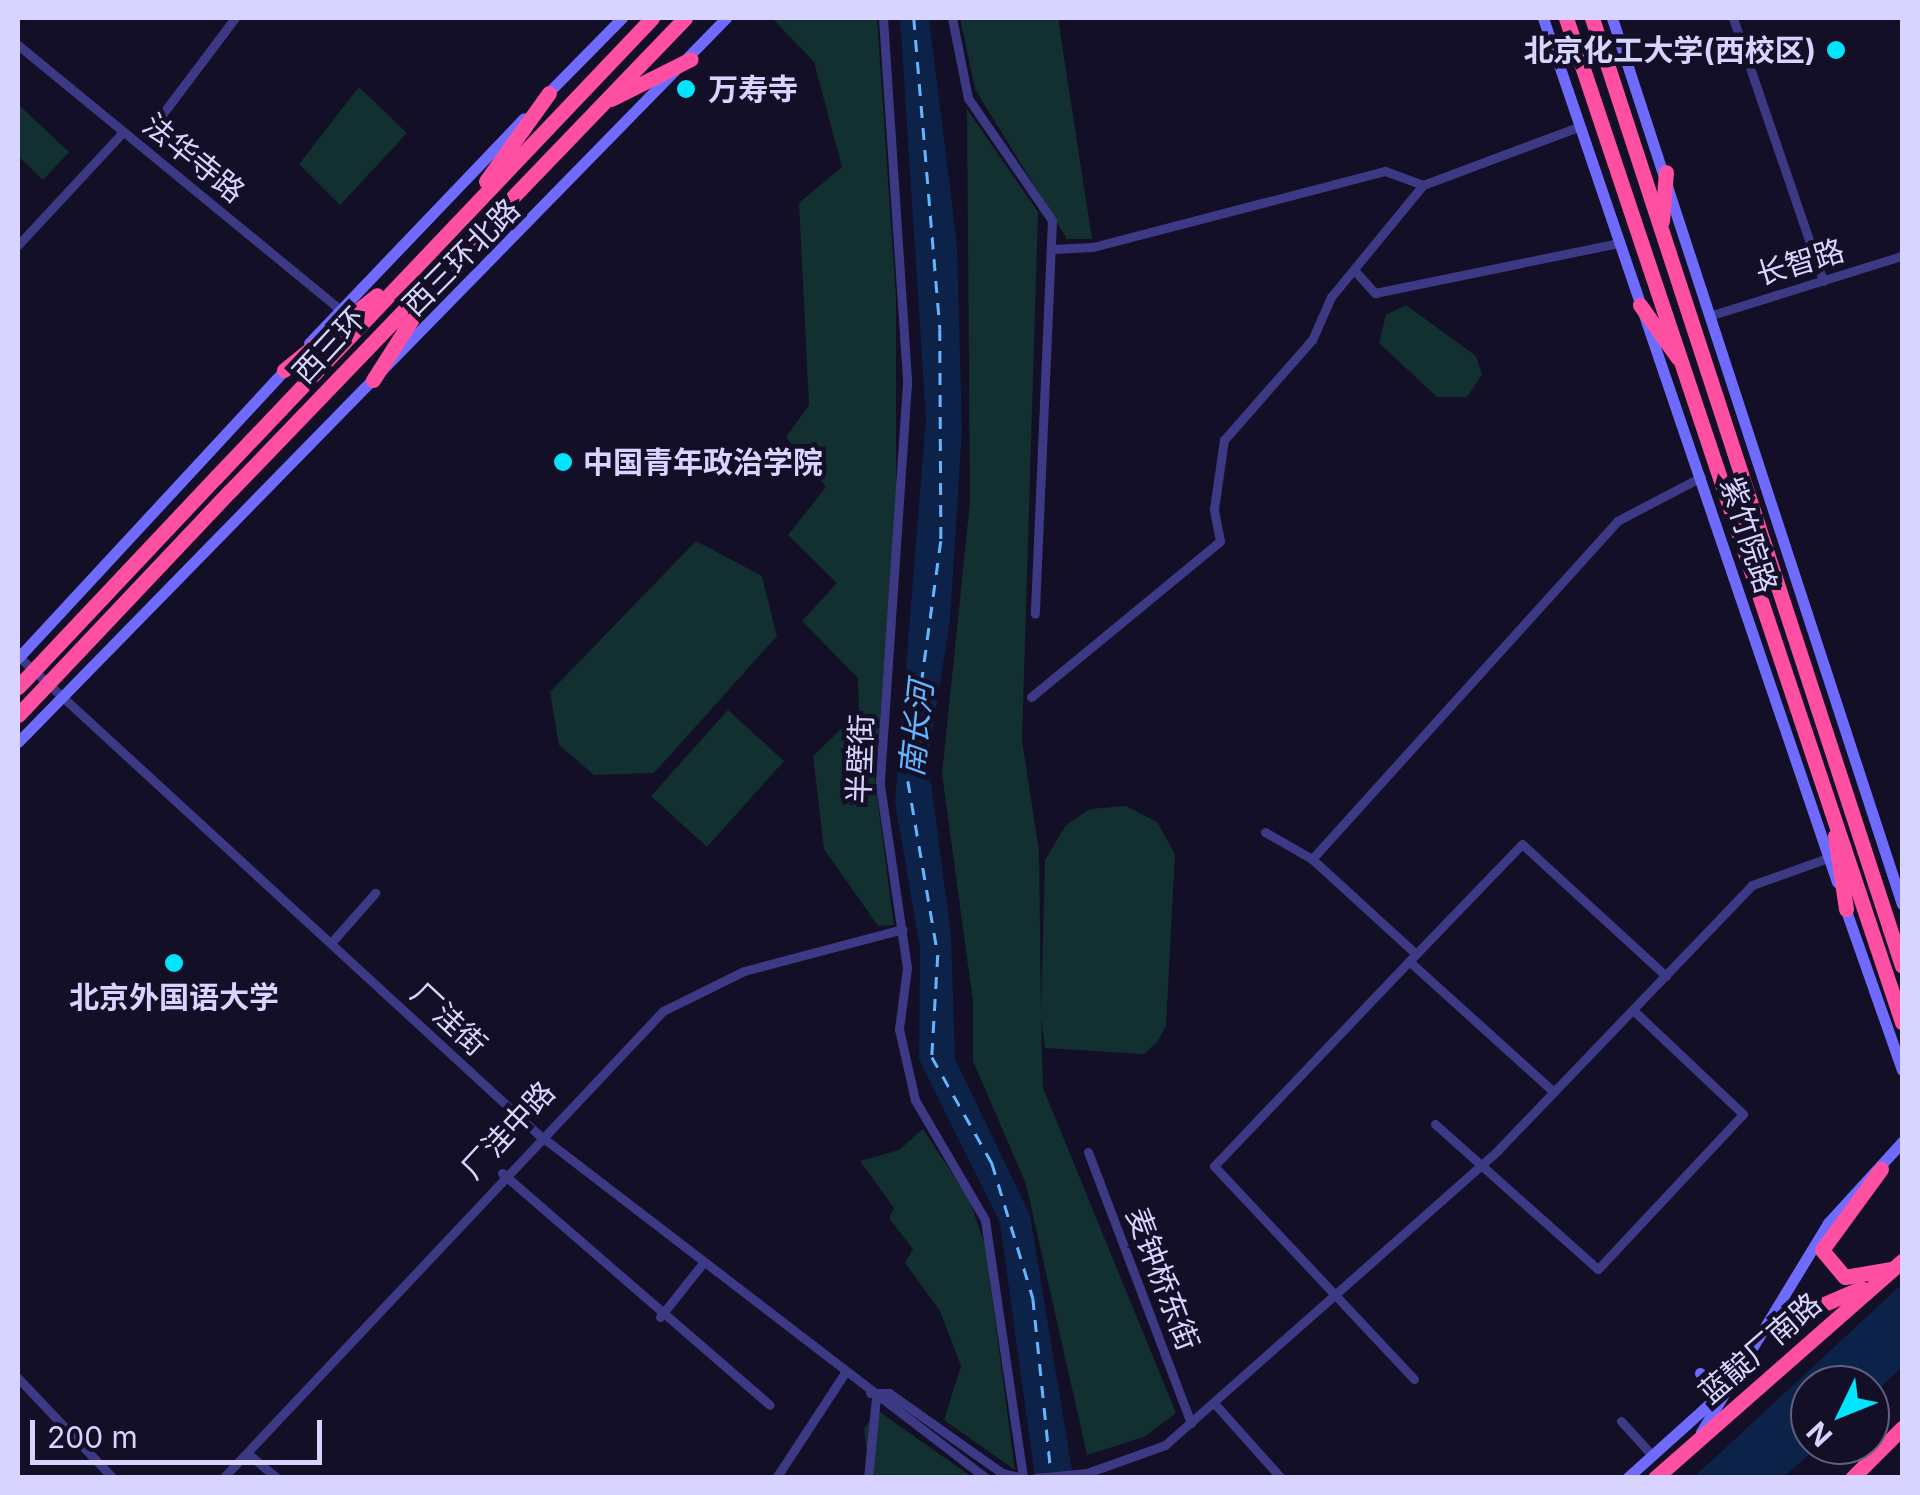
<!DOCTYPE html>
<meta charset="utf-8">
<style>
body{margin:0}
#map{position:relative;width:1920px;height:1495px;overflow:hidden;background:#130f26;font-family:Inter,"Noto Sans SC",sans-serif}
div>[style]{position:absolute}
.green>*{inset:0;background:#12302f}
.water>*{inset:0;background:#0c2248}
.ferry>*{height:2.5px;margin-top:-1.25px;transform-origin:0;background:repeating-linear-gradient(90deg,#62b6ff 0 12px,transparent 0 22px)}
.street>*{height:9px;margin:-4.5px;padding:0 4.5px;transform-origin:4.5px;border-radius:4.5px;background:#3d3a85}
.secondary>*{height:11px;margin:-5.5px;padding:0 5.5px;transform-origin:5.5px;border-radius:5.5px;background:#6f6bff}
.highway>*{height:15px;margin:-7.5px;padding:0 7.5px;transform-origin:7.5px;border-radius:7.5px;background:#ff4fa3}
.highway-bridge>*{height:15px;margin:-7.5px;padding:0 7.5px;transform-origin:7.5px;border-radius:7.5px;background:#ff4fa3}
.dots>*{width:28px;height:28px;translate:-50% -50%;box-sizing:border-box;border:5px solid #130f26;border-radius:50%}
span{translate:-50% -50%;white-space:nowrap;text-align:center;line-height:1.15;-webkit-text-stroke:9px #130f26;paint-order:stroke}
.poi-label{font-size:30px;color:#d9d4ff;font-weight:700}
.right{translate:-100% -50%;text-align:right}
.left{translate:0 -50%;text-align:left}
.street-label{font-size:30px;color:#d9d4ff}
.water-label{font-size:32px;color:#62b6ff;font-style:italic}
.frame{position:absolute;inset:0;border:20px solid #d9d4ff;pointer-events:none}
.north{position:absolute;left:1790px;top:1365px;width:100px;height:100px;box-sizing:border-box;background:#130f26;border:2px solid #625e7d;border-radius:50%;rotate:227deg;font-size:28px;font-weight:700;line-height:40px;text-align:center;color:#d9d4ff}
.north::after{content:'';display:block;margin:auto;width:35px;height:45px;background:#00e5ff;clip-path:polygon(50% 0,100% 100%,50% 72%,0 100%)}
.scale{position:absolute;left:30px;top:1420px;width:292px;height:45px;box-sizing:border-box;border:5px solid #d9d4ff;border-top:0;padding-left:12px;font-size:30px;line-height:35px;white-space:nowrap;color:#d9d4ff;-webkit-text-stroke:8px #130f26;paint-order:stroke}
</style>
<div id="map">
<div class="green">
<i style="clip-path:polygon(772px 18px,877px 18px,896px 297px,896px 511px,875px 782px,894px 925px,878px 926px,824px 849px,813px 756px,859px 712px,858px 678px,802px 621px,837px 583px,788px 535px,826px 487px,786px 437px,809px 405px,799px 203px,842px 167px,814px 62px)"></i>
<i style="clip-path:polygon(960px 18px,1058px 18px,1092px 239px,1067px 239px,975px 89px)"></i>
<i style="clip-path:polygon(359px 87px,407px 133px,340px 205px,299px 164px)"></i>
<i style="clip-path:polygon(20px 106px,69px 152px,43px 180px,18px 156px)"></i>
<i style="clip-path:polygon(967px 109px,1038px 212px,1022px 740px,1039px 851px,1041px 1012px,1045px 860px,1066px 825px,1090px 809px,1126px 806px,1157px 822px,1175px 854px,1166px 1026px,1157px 1042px,1144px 1054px,1045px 1048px,1041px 1017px,1043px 1088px,1176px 1413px,1144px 1437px,1087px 1455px,1026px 1184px,973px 1061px,973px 1002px,942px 774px,970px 502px)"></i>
<i style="clip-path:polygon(1406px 305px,1476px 356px,1482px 375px,1467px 397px,1437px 397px,1379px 343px,1386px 315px)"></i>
<i style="clip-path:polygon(696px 541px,762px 576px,777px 636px,654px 773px,594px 775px,559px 745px,550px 692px)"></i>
<i style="clip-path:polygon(728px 710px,784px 761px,707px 847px,651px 796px)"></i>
<i style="clip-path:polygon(923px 1129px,969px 1199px,985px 1245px,1015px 1470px,944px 1420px,961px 1366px,940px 1311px,905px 1263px,913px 1249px,889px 1218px,894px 1208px,860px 1161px,899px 1150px)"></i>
<i style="clip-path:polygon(877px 1410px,972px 1477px,870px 1477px,864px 1429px)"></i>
</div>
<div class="water">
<i style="clip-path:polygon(900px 18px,929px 18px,957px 245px,962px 429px,950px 620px,928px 760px,951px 935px,955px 1059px,1030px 1215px,1073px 1477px,1035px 1477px,1000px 1223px,919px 1059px,920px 949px,895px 802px,926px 419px)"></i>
<i style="clip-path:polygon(1902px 1284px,1902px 1367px,1870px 1397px,1870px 1385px,1810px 1385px,1810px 1445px,1819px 1445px,1784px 1477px,1694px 1477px)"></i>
</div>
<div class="ferry">
<i style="left:914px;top:18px;width:312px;rotate:85.2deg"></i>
<i style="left:940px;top:329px;width:212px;rotate:89.7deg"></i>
<i style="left:941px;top:541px;width:242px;rotate:97.8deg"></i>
<i style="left:908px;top:781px;width:177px;rotate:80.2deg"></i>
<i style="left:938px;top:955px;width:102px;rotate:93.4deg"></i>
<i style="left:932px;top:1057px;width:122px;rotate:60.5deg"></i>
<i style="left:992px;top:1163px;width:141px;rotate:73.1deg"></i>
<i style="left:1033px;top:1298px;width:175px;rotate:84.1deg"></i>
</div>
<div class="street">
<i style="left:883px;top:18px;width:367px;rotate:86.2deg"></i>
<i style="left:907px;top:384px;width:402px;rotate:93.9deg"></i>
<i style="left:880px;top:785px;width:185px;rotate:81.6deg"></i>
<i style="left:907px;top:968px;width:62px;rotate:97.5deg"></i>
<i style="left:899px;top:1029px;width:73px;rotate:77.3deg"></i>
<i style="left:915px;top:1100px;width:139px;rotate:59.7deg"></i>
<i style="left:985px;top:1220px;width:261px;rotate:81.6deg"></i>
<i style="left:952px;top:18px;width:82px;rotate:78.7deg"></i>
<i style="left:968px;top:98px;width:148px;rotate:55.5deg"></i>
<i style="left:1052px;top:220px;width:394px;rotate:92.5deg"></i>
<i style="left:1733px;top:18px;width:278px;rotate:71.1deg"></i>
<i style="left:18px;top:45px;width:416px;rotate:39.4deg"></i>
<i style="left:158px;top:120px;width:128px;rotate:-53deg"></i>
<i style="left:18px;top:245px;width:154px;rotate:-47.1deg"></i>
<i style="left:1053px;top:249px;width:40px;rotate:-2.9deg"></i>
<i style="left:1093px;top:247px;width:302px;rotate:-14.6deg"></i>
<i style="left:1385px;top:171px;width:40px;rotate:20.2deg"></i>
<i style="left:1423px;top:185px;width:165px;rotate:-20.5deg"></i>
<i style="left:1355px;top:271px;width:30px;rotate:48deg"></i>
<i style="left:1375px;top:293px;width:248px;rotate:-11.6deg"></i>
<i style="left:1712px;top:315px;width:199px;rotate:-17.3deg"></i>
<i style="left:19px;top:657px;width:705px;rotate:42.59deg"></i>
<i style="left:538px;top:1134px;width:565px;rotate:37.52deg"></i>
<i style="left:1031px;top:697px;width:245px;rotate:-39.5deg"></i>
<i style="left:1220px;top:541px;width:33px;rotate:-101deg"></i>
<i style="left:1214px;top:509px;width:70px;rotate:-81.8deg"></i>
<i style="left:1224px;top:440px;width:133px;rotate:-48.7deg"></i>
<i style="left:1312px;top:340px;width:47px;rotate:-66.2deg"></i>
<i style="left:1331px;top:297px;width:145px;rotate:-50.6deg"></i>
<i style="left:1265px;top:832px;width:54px;rotate:29.9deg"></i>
<i style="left:331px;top:943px;width:67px;rotate:-48.7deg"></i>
<i style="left:1410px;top:962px;width:194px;rotate:42.1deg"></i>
<i style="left:1666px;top:976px;width:195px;rotate:-137.5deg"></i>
<i style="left:1522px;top:844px;width:153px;rotate:133.9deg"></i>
<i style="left:1416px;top:954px;width:141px;rotate:-137.6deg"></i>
<i style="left:1312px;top:859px;width:455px;rotate:-47.9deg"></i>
<i style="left:1617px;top:521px;width:95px;rotate:-27.6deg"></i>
<i style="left:1435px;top:1124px;width:218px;rotate:41.7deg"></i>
<i style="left:1598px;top:1269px;width:212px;rotate:-46.9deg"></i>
<i style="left:1743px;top:1114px;width:151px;rotate:-136.6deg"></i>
<i style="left:1088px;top:1152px;width:290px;rotate:69.2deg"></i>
<i style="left:502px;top:1173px;width:354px;rotate:40.9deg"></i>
<i style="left:660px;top:1317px;width:69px;rotate:-51.5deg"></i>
<i style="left:18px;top:1378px;width:138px;rotate:46.5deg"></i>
<i style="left:1414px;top:1379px;width:292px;rotate:-133.2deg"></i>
<i style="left:1214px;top:1166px;width:293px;rotate:-46.4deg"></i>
<i style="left:870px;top:1393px;width:19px"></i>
<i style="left:889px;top:1393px;width:138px;rotate:35.3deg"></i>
<i style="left:1002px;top:1473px;width:22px;rotate:13deg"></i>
<i style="left:1214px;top:1403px;width:101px;rotate:48.2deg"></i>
<i style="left:1621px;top:1421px;width:45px;rotate:47.7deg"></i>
<i style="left:247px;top:1453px;width:39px;rotate:40deg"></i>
<i style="left:223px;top:1478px;width:642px;rotate:-46.71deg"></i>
<i style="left:663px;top:1011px;width:90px;rotate:-26.3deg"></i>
<i style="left:744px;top:971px;width:164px;rotate:-14.8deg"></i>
<i style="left:776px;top:1478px;width:124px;rotate:-56.8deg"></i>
<i style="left:868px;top:1478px;width:80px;rotate:-84.3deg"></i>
<i style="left:1035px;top:1478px;width:52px;rotate:-5.5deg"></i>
<i style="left:1087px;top:1473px;width:83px;rotate:-19.7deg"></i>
<i style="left:1165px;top:1445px;width:445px;rotate:-41.5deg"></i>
<i style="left:1498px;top:1150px;width:367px;rotate:-46.2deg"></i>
<i style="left:1752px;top:885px;width:81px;rotate:-19.6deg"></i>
</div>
<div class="secondary">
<i style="left:1543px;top:18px;width:913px;rotate:71.21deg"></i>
<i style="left:1612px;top:18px;width:932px;rotate:71.88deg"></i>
<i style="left:544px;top:97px;width:111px;rotate:-45.4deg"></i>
<i style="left:309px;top:343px;width:311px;rotate:-46.3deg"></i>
<i style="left:18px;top:658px;width:401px;rotate:-47.2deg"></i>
<i style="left:18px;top:742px;width:1013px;rotate:-45.64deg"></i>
<i style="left:1844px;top:905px;width:175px;rotate:70.6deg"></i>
<i style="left:1700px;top:1373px;width:25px;rotate:53deg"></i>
<i style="left:1701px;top:1432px;width:245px;rotate:-58.7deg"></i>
<i style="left:1828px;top:1223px;width:110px;rotate:-47.6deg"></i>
<i style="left:1627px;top:1478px;width:147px;rotate:-42deg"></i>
</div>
<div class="highway">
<i style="left:1566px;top:18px;width:1059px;rotate:71.5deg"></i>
<i style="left:1592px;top:18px;width:997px;rotate:71.89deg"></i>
<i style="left:611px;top:99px;width:89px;rotate:-26.6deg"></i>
<i style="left:486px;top:181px;width:108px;rotate:-54.4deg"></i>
<i style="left:1662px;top:221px;width:49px;rotate:-85.3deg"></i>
<i style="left:1640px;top:305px;width:65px;rotate:54.4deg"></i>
<i style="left:284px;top:370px;width:119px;rotate:-38.9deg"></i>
<i style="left:373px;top:380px;width:112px;rotate:-57.4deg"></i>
<i style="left:216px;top:477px;width:633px;rotate:-46.47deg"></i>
<i style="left:230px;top:491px;width:656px;rotate:-46.11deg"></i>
<i style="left:1835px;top:836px;width:74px;rotate:81.4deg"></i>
<i style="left:1881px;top:1169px;width:100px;rotate:126.1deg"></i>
<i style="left:1822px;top:1250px;width:35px;rotate:50deg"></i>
<i style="left:1845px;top:1277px;width:47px;rotate:-9.9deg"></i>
<i style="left:1771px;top:1327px;width:98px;rotate:-23.4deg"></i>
<i style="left:1655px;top:1478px;width:329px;rotate:-41.3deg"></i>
<i style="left:1852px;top:1478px;width:71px;rotate:-45deg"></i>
</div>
<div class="highway-bridge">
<i style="left:18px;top:687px;width:289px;rotate:-46.7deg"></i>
<i style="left:18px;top:715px;width:308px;rotate:-46.6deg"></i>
</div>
<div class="dots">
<i style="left:1836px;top:50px;background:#00e5ff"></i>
<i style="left:686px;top:89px;background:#00e5ff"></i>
<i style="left:563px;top:462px;background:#00e5ff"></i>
<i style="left:174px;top:963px;background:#00e5ff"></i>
</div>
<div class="poi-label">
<span class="right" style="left:1816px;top:50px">北京化工大学(西校区)</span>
<span class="left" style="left:708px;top:89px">万寿寺</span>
<span class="left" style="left:583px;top:462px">中国青年政治学院</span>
<span style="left:174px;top:997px">北京外国语大学</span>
</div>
<div class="street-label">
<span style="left:194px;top:158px;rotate:39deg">法华寺路</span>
<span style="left:461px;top:257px;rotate:-45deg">西三环北路</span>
<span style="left:1800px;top:262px;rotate:-17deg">长智路</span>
<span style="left:329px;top:345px;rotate:-47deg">西三环</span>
<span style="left:1749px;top:535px;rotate:72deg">紫竹院路</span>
<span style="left:860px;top:759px;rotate:-88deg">半壁街</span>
<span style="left:449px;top:1019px;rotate:43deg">厂洼街</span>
<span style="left:508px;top:1130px;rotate:-47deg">厂洼中路</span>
<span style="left:1163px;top:1279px;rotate:69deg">麦钟桥东街</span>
<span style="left:1760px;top:1348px;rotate:-41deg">蓝靛厂南路</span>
</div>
<div class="water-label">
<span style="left:917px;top:729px;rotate:-84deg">南长河</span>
</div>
<div class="frame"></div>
<div class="north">N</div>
<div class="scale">200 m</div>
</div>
